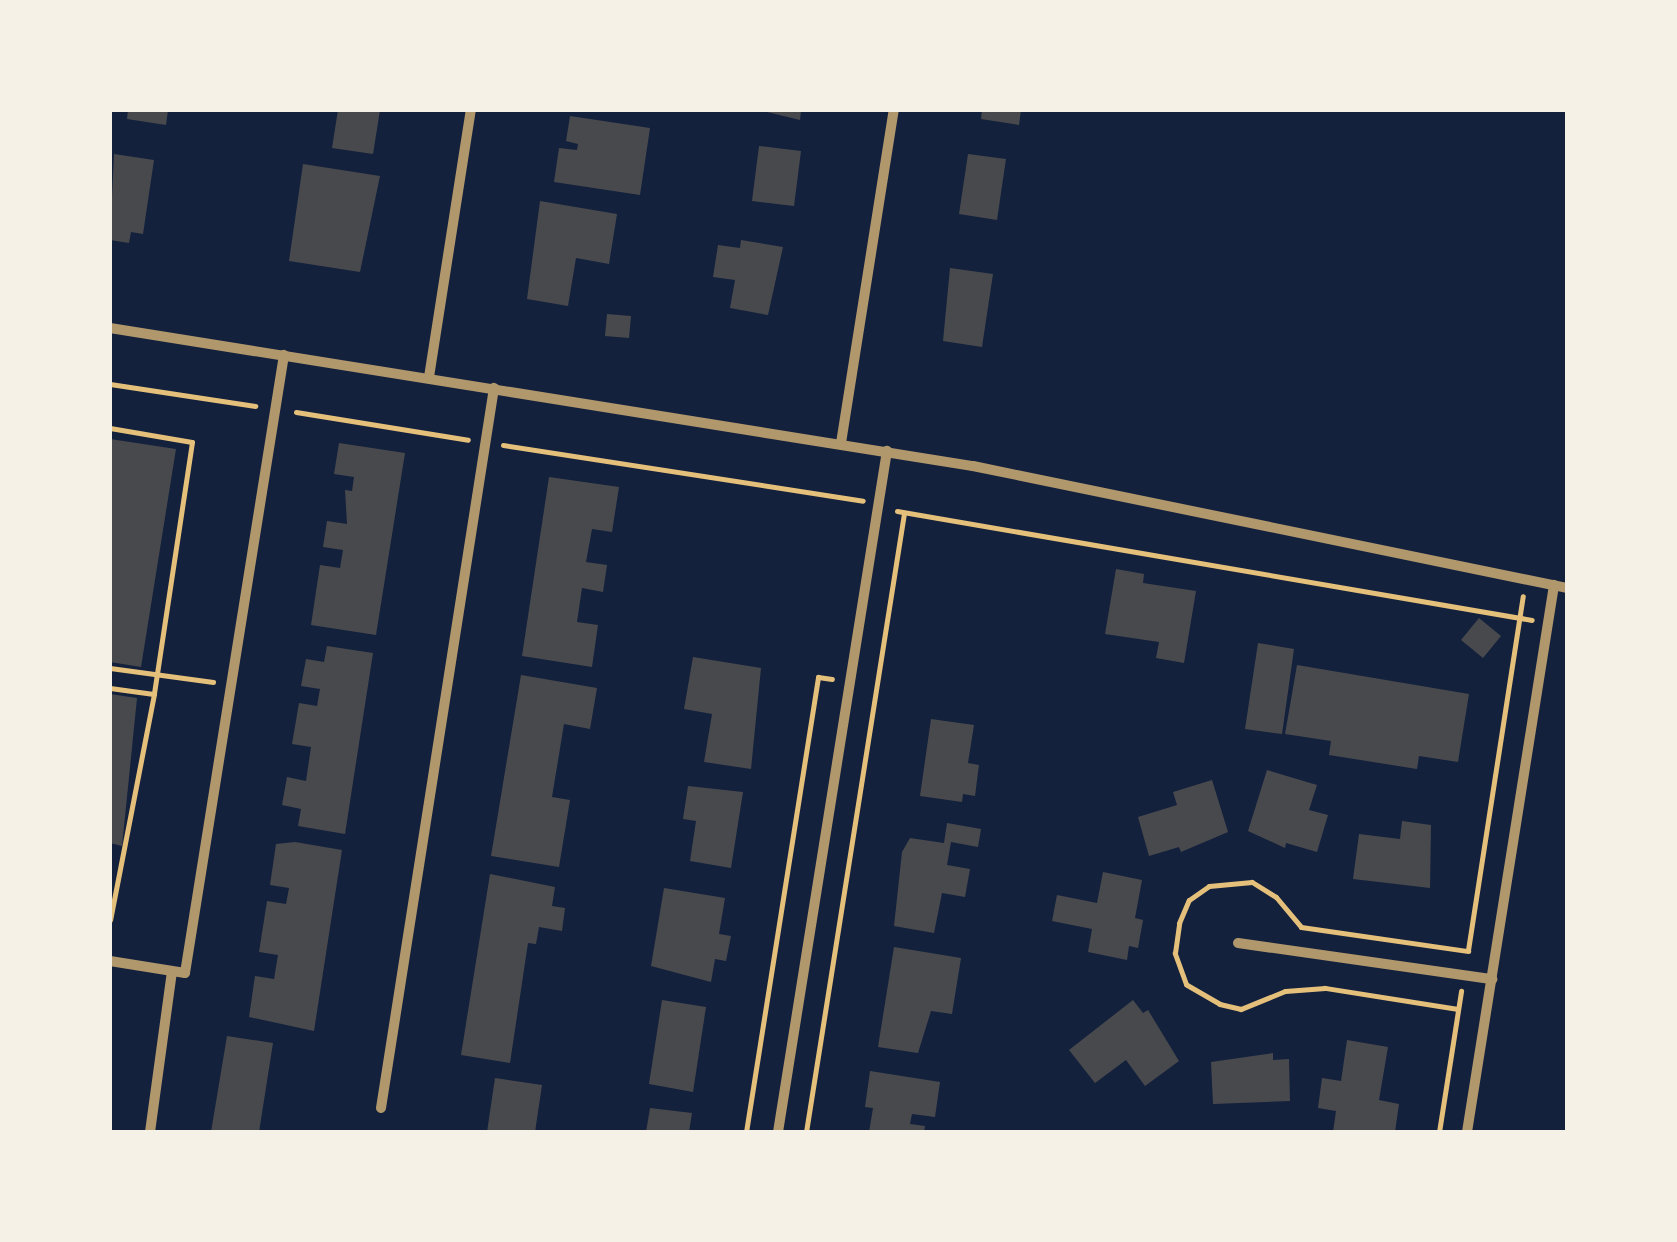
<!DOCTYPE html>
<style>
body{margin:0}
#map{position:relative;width:1677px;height:1242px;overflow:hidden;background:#14213d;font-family:"Archivo Narrow",sans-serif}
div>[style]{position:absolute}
.building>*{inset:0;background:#48494c}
.path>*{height:5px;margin:-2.5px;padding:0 2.5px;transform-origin:2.5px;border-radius:2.5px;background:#e5c07b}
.minor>*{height:10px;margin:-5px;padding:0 5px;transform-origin:5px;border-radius:5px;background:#b1986c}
span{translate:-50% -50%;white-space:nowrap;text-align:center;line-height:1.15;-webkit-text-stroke:8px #f6f1e7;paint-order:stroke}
.frame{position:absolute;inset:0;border:112px solid #f6f1e7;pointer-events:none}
</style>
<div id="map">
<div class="building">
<i style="clip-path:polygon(128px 110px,168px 110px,166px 125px,127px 119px)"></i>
<i style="clip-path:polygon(338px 110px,380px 110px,373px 154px,332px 148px)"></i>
<i style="clip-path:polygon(759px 110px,801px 110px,800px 120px)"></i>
<i style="clip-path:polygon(982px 110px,1021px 110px,1019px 125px,981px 119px)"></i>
<i style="clip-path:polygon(570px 116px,650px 128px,640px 195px,554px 182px,559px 148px,577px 150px,578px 144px,566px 141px)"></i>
<i style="clip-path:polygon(759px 146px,801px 151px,794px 206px,752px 201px)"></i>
<i style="clip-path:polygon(114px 154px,154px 160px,143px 234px,131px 232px,129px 243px,110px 240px)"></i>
<i style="clip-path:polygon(968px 154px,1006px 159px,997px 220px,959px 214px)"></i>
<i style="clip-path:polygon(303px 164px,380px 176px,360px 272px,289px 261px)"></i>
<i style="clip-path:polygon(540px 201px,617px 214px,609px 264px,576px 258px,568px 306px,527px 299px)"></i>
<i style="clip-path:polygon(741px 240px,783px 247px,768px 315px,730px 308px,735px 280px,713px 277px,718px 245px,740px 248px)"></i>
<i style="clip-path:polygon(950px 268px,993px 274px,982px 347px,943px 341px)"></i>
<i style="clip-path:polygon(607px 314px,631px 316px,629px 338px,605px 336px)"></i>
<i style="clip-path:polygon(110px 439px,176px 449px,141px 667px,110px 662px)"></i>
<i style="clip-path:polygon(339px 443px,405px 453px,376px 635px,311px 625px,320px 565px,340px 568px,343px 550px,323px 547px,327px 521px,347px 524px,345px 490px,352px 491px,354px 477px,334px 474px)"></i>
<i style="clip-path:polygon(549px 477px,619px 487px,612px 532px,592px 529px,586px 562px,607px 565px,603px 592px,582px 588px,577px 622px,598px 625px,592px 667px,522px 656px)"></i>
<i style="clip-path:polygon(1116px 569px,1144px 574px,1143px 583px,1196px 591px,1184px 663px,1156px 658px,1159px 642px,1105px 634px)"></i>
<i style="clip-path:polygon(1479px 618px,1501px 636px,1483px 658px,1461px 640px)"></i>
<i style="clip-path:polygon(1258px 643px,1294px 649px,1282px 734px,1245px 729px)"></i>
<i style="clip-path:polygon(327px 646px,373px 653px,345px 834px,298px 826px,301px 809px,282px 805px,287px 777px,306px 781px,311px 747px,292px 744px,299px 703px,317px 706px,320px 689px,301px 686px,306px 659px,324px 662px)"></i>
<i style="clip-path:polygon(693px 657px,761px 668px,751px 769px,704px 762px,712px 714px,684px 709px)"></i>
<i style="clip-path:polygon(1297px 665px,1469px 694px,1458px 762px,1419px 756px,1417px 769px,1329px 755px,1331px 741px,1285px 734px)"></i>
<i style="clip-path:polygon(521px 675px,597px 688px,590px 729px,564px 724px,552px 797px,570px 800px,559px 867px,491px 856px)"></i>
<i style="clip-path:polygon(110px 694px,137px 698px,122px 846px,110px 843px)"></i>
<i style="clip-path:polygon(931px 719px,974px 725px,968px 763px,979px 765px,975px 796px,963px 794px,962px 802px,920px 796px)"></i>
<i style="clip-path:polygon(1267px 770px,1317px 785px,1309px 810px,1328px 815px,1317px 852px,1286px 843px,1285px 848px,1248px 831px)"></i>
<i style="clip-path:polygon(1212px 780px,1228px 832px,1181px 852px,1179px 847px,1149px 856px,1138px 817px,1177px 805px,1173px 792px)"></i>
<i style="clip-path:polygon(688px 786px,743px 792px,731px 868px,690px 861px,696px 821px,683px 819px)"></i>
<i style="clip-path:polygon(1402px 821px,1431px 825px,1430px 888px,1353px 879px,1359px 834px,1400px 839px)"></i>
<i style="clip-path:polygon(947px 823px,981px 829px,978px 847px,951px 842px,947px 865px,970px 869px,965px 897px,942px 893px,934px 933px,894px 926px,902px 852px,910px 838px,944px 843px)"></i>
<i style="clip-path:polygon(295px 842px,342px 850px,314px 1031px,249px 1017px,255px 976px,274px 979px,278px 955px,259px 952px,267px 901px,286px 904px,289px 888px,270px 885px,276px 844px)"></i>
<i style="clip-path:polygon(1103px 872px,1142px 880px,1135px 918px,1143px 920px,1138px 948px,1129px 946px,1127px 960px,1088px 952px,1092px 929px,1052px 921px,1057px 895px,1097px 903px)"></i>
<i style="clip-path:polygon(490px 874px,555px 887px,552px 906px,565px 908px,562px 931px,539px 927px,536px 944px,528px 943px,510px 1063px,461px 1055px)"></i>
<i style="clip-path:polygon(664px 888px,725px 898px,719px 934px,731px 936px,726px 961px,715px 959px,711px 982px,651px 966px)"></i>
<i style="clip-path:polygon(894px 947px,961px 958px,952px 1014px,931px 1011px,918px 1053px,878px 1047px)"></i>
<i style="clip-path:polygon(662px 1000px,706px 1007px,693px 1092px,649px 1084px)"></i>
<i style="clip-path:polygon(1133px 1000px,1143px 1013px,1148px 1010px,1179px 1061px,1145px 1086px,1126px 1060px,1095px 1083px,1069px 1050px)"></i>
<i style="clip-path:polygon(227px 1036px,273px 1043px,259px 1132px,211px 1132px)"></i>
<i style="clip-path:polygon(1347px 1040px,1388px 1047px,1379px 1100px,1399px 1104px,1395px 1132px,1333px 1132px,1336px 1111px,1318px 1108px,1322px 1078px,1341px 1081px)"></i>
<i style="clip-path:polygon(1273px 1053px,1273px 1060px,1289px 1059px,1290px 1101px,1213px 1104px,1211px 1062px)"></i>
<i style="clip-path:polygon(870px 1071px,940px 1082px,935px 1117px,912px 1114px,910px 1124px,925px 1126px,924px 1132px,869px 1132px,873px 1108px,865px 1107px)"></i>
<i style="clip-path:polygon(495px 1078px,542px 1085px,535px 1132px,487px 1132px)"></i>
<i style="clip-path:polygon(650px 1108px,692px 1113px,689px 1132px,646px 1132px)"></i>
</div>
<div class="path">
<i style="left:110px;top:384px;width:147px;rotate:8.6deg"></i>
<i style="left:296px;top:412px;width:174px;rotate:9.2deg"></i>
<i style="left:110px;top:428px;width:83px;rotate:9.7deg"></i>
<i style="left:192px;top:442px;width:255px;rotate:98.6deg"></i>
<i style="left:154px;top:694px;width:230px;rotate:101deg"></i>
<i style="left:503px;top:445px;width:364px;rotate:8.8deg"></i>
<i style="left:897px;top:511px;width:644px;rotate:9.74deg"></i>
<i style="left:110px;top:668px;width:104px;rotate:7.7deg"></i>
<i style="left:110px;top:688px;width:44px;rotate:7.8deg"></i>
<i style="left:1468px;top:950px;width:358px;rotate:-81.2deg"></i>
<i style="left:1458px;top:1009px;width:135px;rotate:-171deg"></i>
<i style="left:1325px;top:988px;width:40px;rotate:175.7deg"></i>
<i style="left:1285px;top:991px;width:48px;rotate:157.8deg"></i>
<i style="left:1241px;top:1009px;width:22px;rotate:-167deg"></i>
<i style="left:1220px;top:1004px;width:39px;rotate:-150deg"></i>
<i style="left:1186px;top:984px;width:33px;rotate:-110deg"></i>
<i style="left:1175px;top:953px;width:30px;rotate:-82deg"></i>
<i style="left:1179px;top:923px;width:25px;rotate:-67deg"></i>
<i style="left:1189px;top:900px;width:24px;rotate:-35deg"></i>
<i style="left:1209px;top:886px;width:43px;rotate:-5.3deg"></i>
<i style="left:1252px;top:882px;width:28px;rotate:32deg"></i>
<i style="left:1276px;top:897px;width:39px;rotate:50deg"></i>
<i style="left:1301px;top:927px;width:169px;rotate:8.2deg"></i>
<i style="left:746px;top:1132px;width:461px;rotate:-81deg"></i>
<i style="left:818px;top:677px;width:14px;rotate:8deg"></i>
<i style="left:806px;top:1132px;width:627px;rotate:-81deg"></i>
<i style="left:1439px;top:1132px;width:143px;rotate:-81.1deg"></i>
</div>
<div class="minor">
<i style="left:110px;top:328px;width:874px;rotate:9.09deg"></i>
<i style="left:973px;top:466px;width:606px;rotate:11.61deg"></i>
<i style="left:429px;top:377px;width:270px;rotate:-81.1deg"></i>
<i style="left:841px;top:443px;width:337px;rotate:-81deg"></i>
<i style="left:1238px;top:943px;width:257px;rotate:8.1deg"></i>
<i style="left:110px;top:961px;width:76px;rotate:9.1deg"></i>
<i style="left:185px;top:973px;width:626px;rotate:-80.9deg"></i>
<i style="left:381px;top:1108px;width:729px;rotate:-81.08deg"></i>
<i style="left:150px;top:1132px;width:162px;rotate:-82.2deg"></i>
<i style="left:778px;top:1132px;width:690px;rotate:-80.91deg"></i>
<i style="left:1467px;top:1132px;width:554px;rotate:-80.96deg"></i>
</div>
<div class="frame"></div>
</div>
